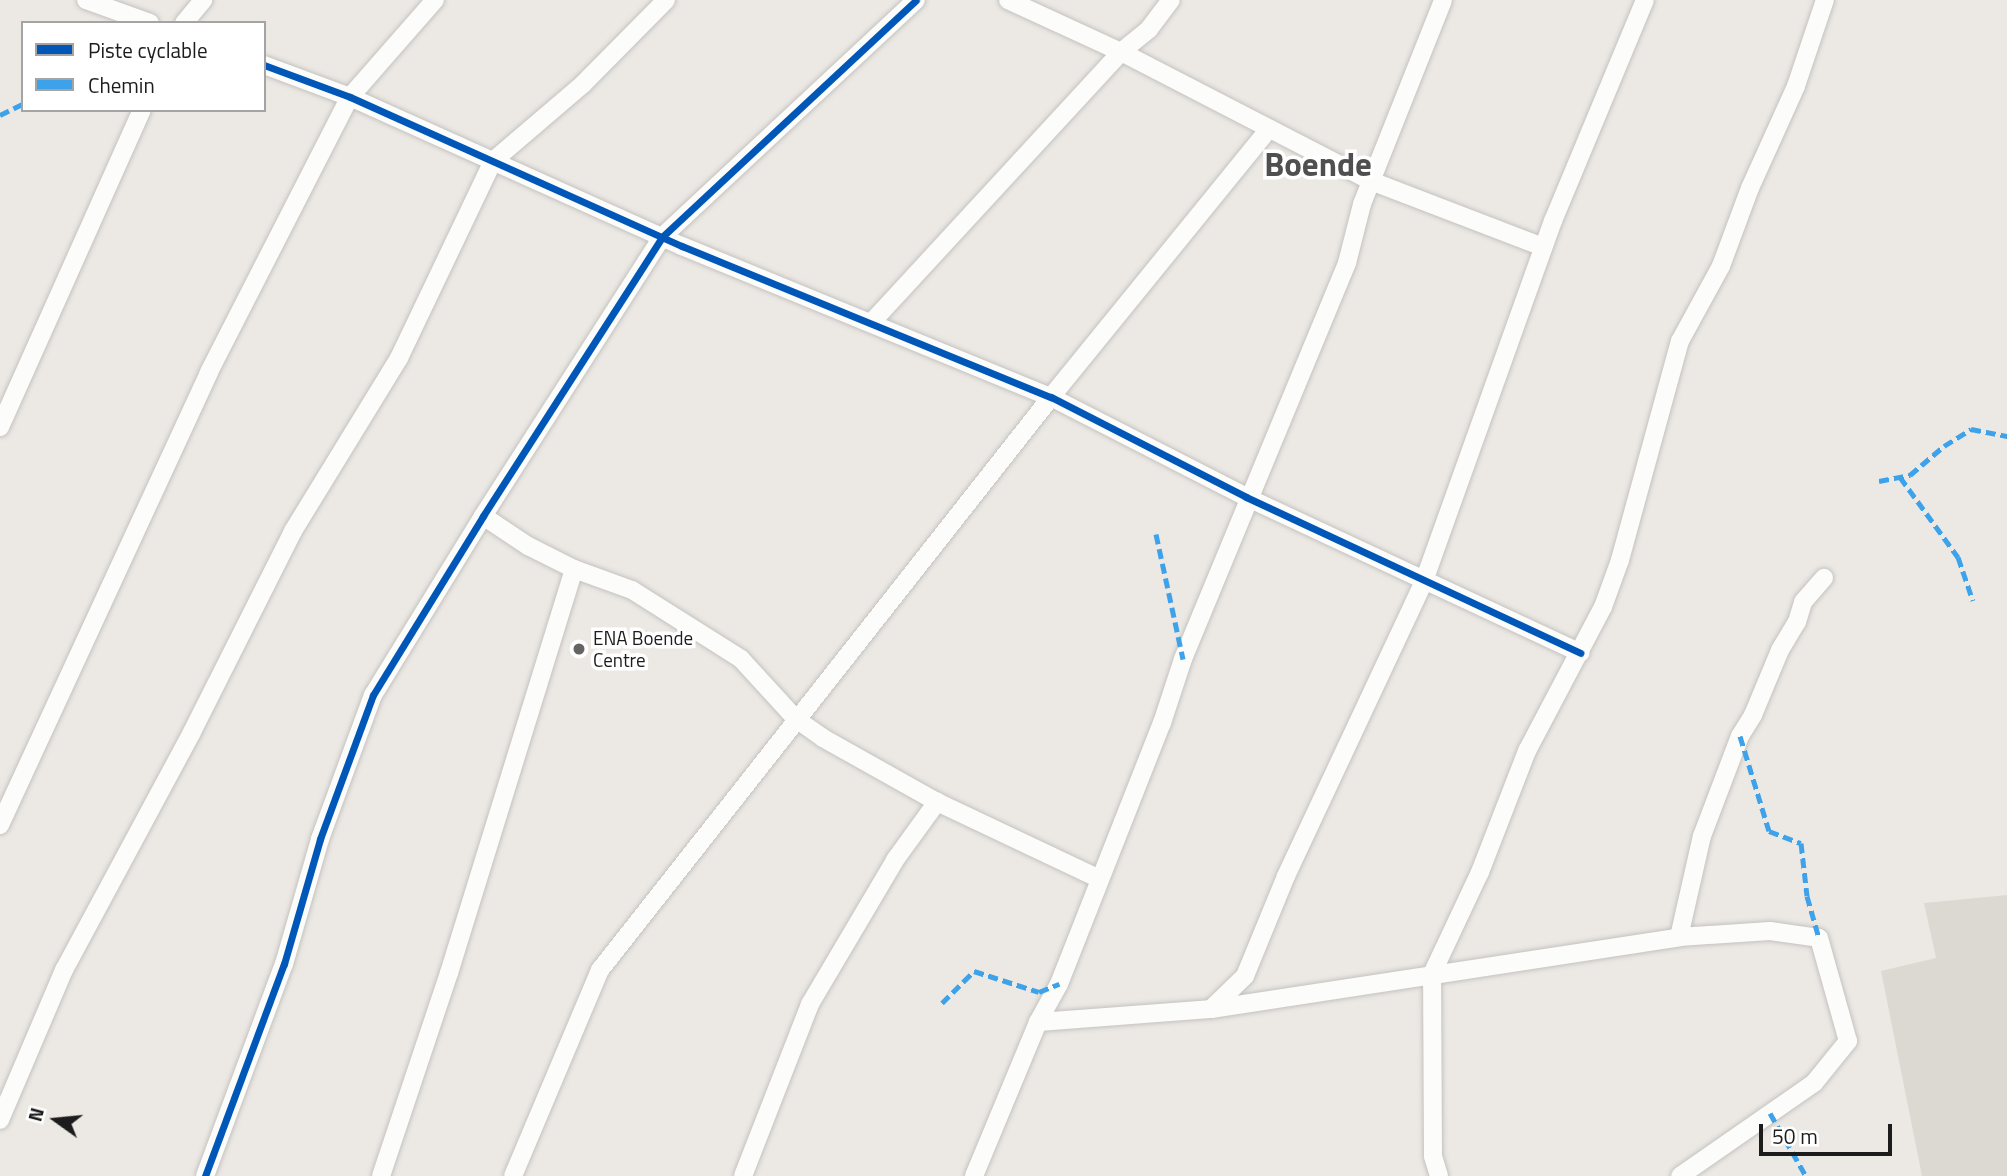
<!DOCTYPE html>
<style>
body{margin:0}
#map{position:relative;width:2007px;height:1176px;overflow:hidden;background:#ece9e4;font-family:"Titillium Web",sans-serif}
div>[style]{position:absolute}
.airport>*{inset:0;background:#dcd9d3}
.roads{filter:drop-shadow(0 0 2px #c4c2c0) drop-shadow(0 0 2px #c4c2c0)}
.minor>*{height:18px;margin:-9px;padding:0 9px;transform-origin:9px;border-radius:9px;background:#fcfcfb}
.quiet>*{height:5px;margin-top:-2.5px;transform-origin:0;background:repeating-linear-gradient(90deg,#3da2ea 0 10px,transparent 0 15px)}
.cycleway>*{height:7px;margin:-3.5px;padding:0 3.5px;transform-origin:3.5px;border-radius:3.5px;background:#0057b8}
.dots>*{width:19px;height:19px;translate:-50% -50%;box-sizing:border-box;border:4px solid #fff;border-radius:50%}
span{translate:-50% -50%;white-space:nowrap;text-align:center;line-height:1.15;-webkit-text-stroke:7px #fff;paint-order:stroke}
.poi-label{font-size:19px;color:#1c1c1c}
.left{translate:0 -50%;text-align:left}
.town-label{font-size:33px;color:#4f4f4f;font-weight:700}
.legend{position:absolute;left:21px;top:21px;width:245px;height:91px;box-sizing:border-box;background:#fff;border:2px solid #a4a4a4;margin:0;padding:9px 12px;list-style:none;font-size:21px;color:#1c1c1c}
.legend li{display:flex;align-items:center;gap:14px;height:35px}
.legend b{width:35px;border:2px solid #a4a4a4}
.north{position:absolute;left:21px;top:1085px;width:70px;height:70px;-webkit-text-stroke:5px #fff;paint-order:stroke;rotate:285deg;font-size:19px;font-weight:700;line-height:28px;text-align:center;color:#1c1c1c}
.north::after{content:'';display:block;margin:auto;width:24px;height:32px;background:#1c1c1c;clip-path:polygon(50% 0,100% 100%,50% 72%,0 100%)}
.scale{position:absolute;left:1759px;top:1124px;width:133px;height:32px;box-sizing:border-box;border:4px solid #1c1c1c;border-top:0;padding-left:9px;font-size:21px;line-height:24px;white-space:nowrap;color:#1c1c1c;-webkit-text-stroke:5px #fff;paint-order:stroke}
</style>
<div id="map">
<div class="airport">
<i style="clip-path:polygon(2007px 895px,2007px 1176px,1922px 1176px,1881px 971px,1936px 958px,1924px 903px)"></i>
</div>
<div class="roads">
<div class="minor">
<i style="left:86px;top:0;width:68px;rotate:19.8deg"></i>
<i style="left:1008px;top:0;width:124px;rotate:24.7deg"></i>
<i style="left:1121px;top:52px;width:281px;rotate:27.3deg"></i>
<i style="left:1371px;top:181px;width:184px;rotate:21deg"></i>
<i style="left:184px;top:23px;width:30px;rotate:-50deg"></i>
<i style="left:264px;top:65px;width:92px;rotate:20.4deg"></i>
<i style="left:350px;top:97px;width:364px;rotate:24.2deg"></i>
<i style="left:682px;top:246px;width:399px;rotate:22.3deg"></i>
<i style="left:1051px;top:397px;width:219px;rotate:27.1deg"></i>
<i style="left:1246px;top:497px;width:369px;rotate:25deg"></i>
<i style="left:871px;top:323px;width:369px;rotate:-47.3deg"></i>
<i style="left:1121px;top:52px;width:36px;rotate:-39deg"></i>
<i style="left:1149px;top:29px;width:36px;rotate:-53deg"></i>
<i style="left:0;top:427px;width:347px;rotate:-65.9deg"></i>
<i style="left:574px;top:569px;width:62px;rotate:19.9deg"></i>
<i style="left:632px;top:590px;width:129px;rotate:32.3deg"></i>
<i style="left:741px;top:659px;width:81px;rotate:47.5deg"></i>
<i style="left:796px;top:719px;width:33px;rotate:35deg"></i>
<i style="left:823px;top:738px;width:131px;rotate:29.3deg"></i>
<i style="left:937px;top:802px;width:180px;rotate:25.3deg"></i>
<i style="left:0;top:825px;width:499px;rotate:-65.2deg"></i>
<i style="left:209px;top:372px;width:309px;rotate:-62.9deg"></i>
<i style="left:350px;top:97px;width:129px;rotate:-48.8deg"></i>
<i style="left:1679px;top:937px;width:104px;rotate:-77.2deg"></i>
<i style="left:1702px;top:836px;width:107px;rotate:-69.2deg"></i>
<i style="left:1740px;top:736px;width:25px;rotate:-58deg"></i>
<i style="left:1753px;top:715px;width:70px;rotate:-67.4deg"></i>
<i style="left:1780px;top:650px;width:33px;rotate:-59deg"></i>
<i style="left:1797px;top:622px;width:21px;rotate:-73deg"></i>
<i style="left:1803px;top:602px;width:32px;rotate:-49deg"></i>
<i style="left:1211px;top:1009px;width:47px;rotate:-44.1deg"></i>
<i style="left:1245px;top:976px;width:108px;rotate:-67.7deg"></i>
<i style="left:1286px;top:876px;width:326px;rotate:-64.9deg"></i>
<i style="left:1424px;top:581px;width:382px;rotate:-70.3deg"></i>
<i style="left:1553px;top:221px;width:239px;rotate:-67.4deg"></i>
<i style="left:1038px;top:1022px;width:173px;rotate:-4.3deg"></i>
<i style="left:1211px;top:1009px;width:474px;rotate:-8.7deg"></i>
<i style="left:1679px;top:937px;width:91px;rotate:-3.8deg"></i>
<i style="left:1770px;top:931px;width:49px;rotate:8.1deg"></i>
<i style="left:1819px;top:938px;width:107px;rotate:74.3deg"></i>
<i style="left:1848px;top:1041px;width:54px;rotate:129deg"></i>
<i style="left:1814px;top:1083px;width:163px;rotate:145.2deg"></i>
<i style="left:0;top:1120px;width:163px;rotate:-66.9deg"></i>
<i style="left:64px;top:970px;width:270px;rotate:-61.7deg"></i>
<i style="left:192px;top:732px;width:225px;rotate:-63.3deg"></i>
<i style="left:293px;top:531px;width:203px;rotate:-58.5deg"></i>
<i style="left:399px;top:358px;width:218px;rotate:-64.5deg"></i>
<i style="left:493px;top:161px;width:118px;rotate:-40.5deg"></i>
<i style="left:583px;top:84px;width:118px;rotate:-45.3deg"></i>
<i style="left:205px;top:1176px;width:226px;rotate:-69.6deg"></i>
<i style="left:284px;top:964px;width:130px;rotate:-73.9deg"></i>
<i style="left:320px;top:839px;width:153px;rotate:-69.8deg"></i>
<i style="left:373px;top:695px;width:210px;rotate:-58.4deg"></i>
<i style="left:483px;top:516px;width:331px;rotate:-57.3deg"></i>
<i style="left:662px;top:237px;width:347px;rotate:-43deg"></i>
<i style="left:381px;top:1176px;width:214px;rotate:-71.5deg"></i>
<i style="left:449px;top:973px;width:423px;rotate:-72.8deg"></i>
<i style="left:574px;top:569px;width:51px;rotate:-153.4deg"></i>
<i style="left:528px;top:546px;width:54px;rotate:-146.3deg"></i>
<i style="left:513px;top:1176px;width:224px;rotate:-67.1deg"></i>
<i style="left:600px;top:970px;width:729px;rotate:-51.79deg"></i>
<i style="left:1051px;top:397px;width:344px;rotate:-50.9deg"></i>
<i style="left:743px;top:1176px;width:185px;rotate:-68.7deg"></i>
<i style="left:810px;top:1004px;width:167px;rotate:-59.4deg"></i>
<i style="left:895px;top:860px;width:72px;rotate:-54.1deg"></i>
<i style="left:974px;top:1176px;width:167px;rotate:-67.4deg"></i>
<i style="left:1038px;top:1022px;width:43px;rotate:-61.1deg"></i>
<i style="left:1059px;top:984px;width:281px;rotate:-68.5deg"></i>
<i style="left:1162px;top:723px;width:67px;rotate:-71.8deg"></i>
<i style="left:1183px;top:659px;width:429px;rotate:-67.5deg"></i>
<i style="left:1347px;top:263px;width:61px;rotate:-75.7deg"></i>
<i style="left:1362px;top:204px;width:219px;rotate:-68.3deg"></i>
<i style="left:1439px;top:1176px;width:21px;rotate:-107deg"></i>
<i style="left:1433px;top:1156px;width:182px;rotate:-90.3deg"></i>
<i style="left:1432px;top:974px;width:113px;rotate:-64.8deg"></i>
<i style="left:1480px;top:872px;width:130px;rotate:-68.8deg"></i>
<i style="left:1527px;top:751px;width:163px;rotate:-62.2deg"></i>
<i style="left:1603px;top:607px;width:50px;rotate:-70.1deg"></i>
<i style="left:1620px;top:560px;width:227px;rotate:-74.7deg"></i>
<i style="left:1680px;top:341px;width:85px;rotate:-61.3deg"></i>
<i style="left:1721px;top:266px;width:83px;rotate:-69.6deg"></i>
<i style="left:1750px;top:188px;width:112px;rotate:-65.7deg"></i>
<i style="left:1796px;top:86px;width:91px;rotate:-71.4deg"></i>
</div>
</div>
<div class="quiet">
<i style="left:0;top:115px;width:25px;rotate:-26deg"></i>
<i style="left:1900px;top:477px;width:99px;rotate:54.1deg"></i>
<i style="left:1958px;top:557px;width:46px;rotate:71.2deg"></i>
<i style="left:1879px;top:481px;width:32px;rotate:-11deg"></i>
<i style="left:1910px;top:475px;width:45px;rotate:-40.5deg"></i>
<i style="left:1944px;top:446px;width:32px;rotate:-32deg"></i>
<i style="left:1971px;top:429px;width:37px;rotate:11deg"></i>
<i style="left:1156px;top:534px;width:128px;rotate:77.8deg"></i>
<i style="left:1740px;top:736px;width:99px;rotate:73deg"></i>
<i style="left:1769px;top:831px;width:34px;rotate:21deg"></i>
<i style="left:1801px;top:843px;width:53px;rotate:83.5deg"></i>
<i style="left:1807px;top:896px;width:44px;rotate:74.1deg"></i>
<i style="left:942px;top:1003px;width:45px;rotate:-45deg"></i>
<i style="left:974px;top:971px;width:68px;rotate:17.9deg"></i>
<i style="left:1039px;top:992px;width:22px;rotate:-22deg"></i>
<i style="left:1770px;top:1113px;width:73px;rotate:60.3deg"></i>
</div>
<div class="cycleway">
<i style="left:264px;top:65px;width:92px;rotate:20.4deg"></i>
<i style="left:350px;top:97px;width:364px;rotate:24.2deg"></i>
<i style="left:682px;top:246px;width:399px;rotate:22.3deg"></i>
<i style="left:1051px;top:397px;width:219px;rotate:27.1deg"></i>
<i style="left:1246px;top:497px;width:369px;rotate:25deg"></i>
<i style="left:205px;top:1176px;width:226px;rotate:-69.6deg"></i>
<i style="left:284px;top:964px;width:130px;rotate:-73.9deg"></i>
<i style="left:320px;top:839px;width:153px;rotate:-69.8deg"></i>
<i style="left:373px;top:695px;width:210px;rotate:-58.4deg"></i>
<i style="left:483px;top:516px;width:331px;rotate:-57.3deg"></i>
<i style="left:662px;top:237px;width:347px;rotate:-43deg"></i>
</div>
<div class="dots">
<i style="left:579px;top:649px;background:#656462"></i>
</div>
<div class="poi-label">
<span class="left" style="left:593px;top:649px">ENA Boende<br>Centre</span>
</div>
<div class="town-label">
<span style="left:1318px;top:165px">Boende</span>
</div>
<ul class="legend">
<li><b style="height:9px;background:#0057b8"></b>Piste cyclable</li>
<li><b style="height:9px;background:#3da2ea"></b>Chemin</li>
</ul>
<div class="north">N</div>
<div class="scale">50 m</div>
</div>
